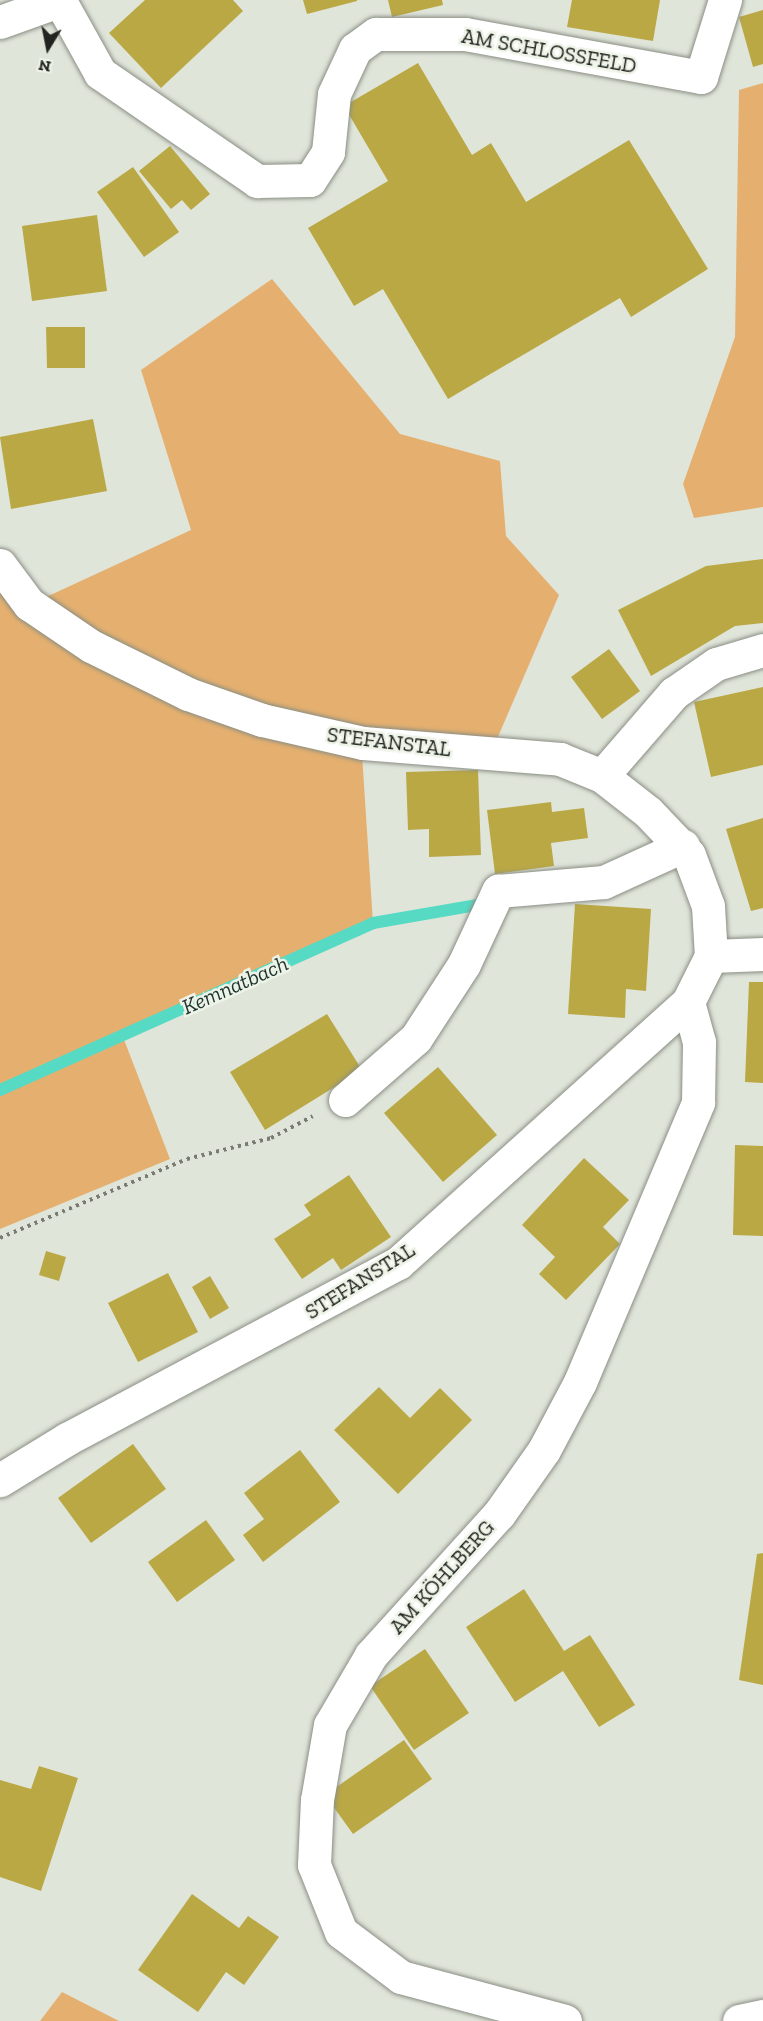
<!DOCTYPE html>
<meta charset="utf-8">
<style>
body{margin:0}
#map{position:relative;width:763px;height:2021px;overflow:hidden;background:#e0e5da;font-family:"Zilla Slab",serif}
div>[style]{position:absolute}
.green>*{inset:0;background:#e5b06f}
.stream>*{height:12px;margin:-6px;padding:0 6px;transform-origin:6px;border-radius:6px;background:#56dac4}
.building>*{inset:0;background:#baa845}
.path>*{height:4px;margin-top:-2px;transform-origin:0;background:repeating-linear-gradient(90deg,#787b74 0 3px,transparent 0 7.5px)}
.roads{filter:drop-shadow(0 0 2px #8a8e84) drop-shadow(0 0 2px #8a8e84)}
.minor>*{height:33px;margin:-16.5px;padding:0 16.5px;transform-origin:16.5px;border-radius:16.5px;background:#fff}
span{translate:-50% -50%;white-space:nowrap;text-align:center;line-height:1.15;-webkit-text-stroke:5px #edf3e7;paint-order:stroke}
.street-label{font-size:21px;color:#222420}
.water-label{font-size:22px;color:#1d332f;font-style:italic}
.north{position:absolute;left:18px;top:18px;width:60px;height:60px;-webkit-text-stroke:4px #edf3e7;paint-order:stroke;rotate:190deg;font-size:16px;font-weight:700;line-height:24px;text-align:center;color:#222420}
.north::after{content:'';display:block;margin:auto;width:21px;height:27px;background:#222420;clip-path:polygon(50% 0,100% 100%,50% 72%,0 100%)}
</style>
<div id="map">
<div class="green">
<i style="clip-path:polygon(763px 83px,763px 507px,694px 518px,683px 484px,735px 337px,739px 90px)"></i>
<i style="clip-path:polygon(272px 279px,400px 434px,500px 461px,506px 536px,559px 595px,497px 739px,367px 731px,264px 707px,192px 683px,98px 634px,44px 598px,191px 530px,141px 370px)"></i>
<i style="clip-path:polygon(0 591px,17px 612px,362px 754px,373px 923px,123px 1037px,170px 1159px,0 1229px)"></i>
<i style="clip-path:polygon(62px 1992px,119px 2021px,40px 2021px)"></i>
</div>
<div class="stream">
<i style="left:0;top:1090px;width:409px;rotate:-24.1deg"></i>
<i style="left:373px;top:923px;width:106px;rotate:-9.8deg"></i>
</div>
<div class="building">
<i style="clip-path:polygon(145px 0,233px 0,243px 11px,161px 88px,109px 33px)"></i>
<i style="clip-path:polygon(303px 0,357px 0,357px 1px,307px 14px)"></i>
<i style="clip-path:polygon(388px 0,442px 0,443px 5px,392px 17px)"></i>
<i style="clip-path:polygon(572px 0,660px 0,653px 41px,567px 27px)"></i>
<i style="clip-path:polygon(763px 10px,763px 64px,753px 67px,739px 17px)"></i>
<i style="clip-path:polygon(418px 63px,472px 155px,491px 143px,526px 202px,629px 140px,708px 269px,631px 317px,620px 298px,448px 399px,383px 289px,354px 306px,308px 228px,388px 181px,344px 106px)"></i>
<i style="clip-path:polygon(170px 146px,210px 194px,191px 210px,182px 200px,171px 209px,139px 171px)"></i>
<i style="clip-path:polygon(133px 167px,179px 232px,144px 257px,97px 192px)"></i>
<i style="clip-path:polygon(97px 215px,107px 291px,32px 301px,22px 226px)"></i>
<i style="clip-path:polygon(46px 327px,85px 327px,85px 368px,47px 368px)"></i>
<i style="clip-path:polygon(93px 419px,107px 491px,11px 509px,0 437px)"></i>
<i style="clip-path:polygon(763px 559px,763px 623px,735px 626px,651px 676px,618px 610px,706px 566px)"></i>
<i style="clip-path:polygon(609px 649px,640px 691px,602px 719px,571px 677px)"></i>
<i style="clip-path:polygon(763px 687px,763px 765px,711px 777px,694px 702px)"></i>
<i style="clip-path:polygon(478px 770px,481px 855px,429px 857px,429px 829px,408px 830px,406px 772px)"></i>
<i style="clip-path:polygon(551px 802px,552px 812px,584px 808px,588px 838px,551px 843px,554px 866px,495px 874px,487px 810px)"></i>
<i style="clip-path:polygon(763px 818px,763px 908px,751px 911px,726px 829px)"></i>
<i style="clip-path:polygon(575px 904px,651px 909px,646px 991px,626px 989px,625px 1018px,568px 1014px)"></i>
<i style="clip-path:polygon(749px 982px,763px 982px,763px 1083px,745px 1082px)"></i>
<i style="clip-path:polygon(327px 1014px,362px 1070px,265px 1130px,230px 1072px)"></i>
<i style="clip-path:polygon(438px 1067px,497px 1135px,443px 1182px,384px 1113px)"></i>
<i style="clip-path:polygon(735px 1145px,763px 1146px,763px 1236px,733px 1235px)"></i>
<i style="clip-path:polygon(584px 1158px,629px 1200px,603px 1227px,620px 1244px,566px 1300px,539px 1274px,555px 1257px,522px 1225px)"></i>
<i style="clip-path:polygon(349px 1175px,391px 1237px,341px 1270px,333px 1258px,302px 1279px,274px 1239px,311px 1215px,304px 1205px)"></i>
<i style="clip-path:polygon(46px 1251px,66px 1257px,59px 1281px,39px 1275px)"></i>
<i style="clip-path:polygon(168px 1273px,198px 1332px,138px 1362px,108px 1303px)"></i>
<i style="clip-path:polygon(210px 1276px,229px 1308px,210px 1319px,192px 1287px)"></i>
<i style="clip-path:polygon(379px 1387px,410px 1418px,440px 1388px,472px 1420px,398px 1494px,334px 1430px)"></i>
<i style="clip-path:polygon(133px 1444px,166px 1489px,91px 1543px,58px 1498px)"></i>
<i style="clip-path:polygon(300px 1450px,340px 1502px,263px 1562px,243px 1535px,264px 1519px,244px 1493px)"></i>
<i style="clip-path:polygon(206px 1520px,235px 1560px,177px 1602px,148px 1562px)"></i>
<i style="clip-path:polygon(763px 1553px,763px 1685px,739px 1680px,757px 1554px)"></i>
<i style="clip-path:polygon(524px 1589px,564px 1651px,590px 1635px,635px 1705px,599px 1727px,563px 1671px,515px 1702px,466px 1627px)"></i>
<i style="clip-path:polygon(425px 1649px,469px 1713px,414px 1750px,370px 1686px)"></i>
<i style="clip-path:polygon(404px 1740px,432px 1779px,353px 1834px,325px 1795px)"></i>
<i style="clip-path:polygon(39px 1766px,78px 1778px,41px 1891px,0 1877px,0 1780px,31px 1789px)"></i>
<i style="clip-path:polygon(192px 1894px,239px 1928px,248px 1916px,279px 1937px,244px 1985px,226px 1972px,198px 2012px,138px 1970px)"></i>
</div>
<div class="path">
<i style="left:0;top:1238px;width:203px;rotate:-22.9deg"></i>
<i style="left:187px;top:1159px;width:87px;rotate:-14deg"></i>
<i style="left:271px;top:1138px;width:47px;rotate:-27.6deg"></i>
</div>
<div class="roads">
<div class="minor">
<i style="left:60px;top:1px;width:82px;rotate:60.9deg"></i>
<i style="left:100px;top:73px;width:191px;rotate:34.5deg"></i>
<i style="left:257px;top:181px;width:53px;rotate:-1.1deg"></i>
<i style="left:310px;top:180px;width:33px;rotate:-57deg"></i>
<i style="left:328px;top:152px;width:58px;rotate:-84.1deg"></i>
<i style="left:334px;top:94px;width:50px;rotate:-65deg"></i>
<i style="left:355px;top:49px;width:26px;rotate:-36deg"></i>
<i style="left:376px;top:34px;width:89px"></i>
<i style="left:465px;top:34px;width:240px;rotate:10.3deg"></i>
<i style="left:701px;top:77px;width:81px;rotate:-72.7deg"></i>
<i style="left:0;top:22px;width:65px;rotate:-19.8deg"></i>
<i style="left:0;top:565px;width:49px;rotate:53.4deg"></i>
<i style="left:29px;top:604px;width:75px;rotate:34.1deg"></i>
<i style="left:91px;top:646px;width:108px;rotate:26.3deg"></i>
<i style="left:188px;top:694px;width:78px;rotate:19.4deg"></i>
<i style="left:262px;top:720px;width:104px;rotate:12.8deg"></i>
<i style="left:363px;top:743px;width:198px;rotate:4.6deg"></i>
<i style="left:560px;top:759px;width:45px;rotate:22deg"></i>
<i style="left:602px;top:776px;width:58px;rotate:38deg"></i>
<i style="left:648px;top:812px;width:59px;rotate:46.4deg"></i>
<i style="left:689px;top:855px;width:54px;rotate:69.6deg"></i>
<i style="left:708px;top:906px;width:50px;rotate:86.6deg"></i>
<i style="left:711px;top:956px;width:51px;rotate:116.6deg"></i>
<i style="left:688px;top:1002px;width:390px;rotate:138deg"></i>
<i style="left:398px;top:1263px;width:375px;rotate:152deg"></i>
<i style="left:67px;top:1439px;width:79px;rotate:148.5deg"></i>
<i style="left:602px;top:776px;width:110px;rotate:-49.1deg"></i>
<i style="left:674px;top:693px;width:51px;rotate:-34.6deg"></i>
<i style="left:716px;top:664px;width:49px;rotate:-16.6deg"></i>
<i style="left:711px;top:956px;width:52px;rotate:-2.2deg"></i>
<i style="left:345px;top:1100px;width:94px;rotate:-41.1deg"></i>
<i style="left:416px;top:1038px;width:88px;rotate:-57deg"></i>
<i style="left:464px;top:964px;width:81px;rotate:-65deg"></i>
<i style="left:498px;top:891px;width:106px;rotate:-4.9deg"></i>
<i style="left:604px;top:882px;width:87px;rotate:-24.5deg"></i>
<i style="left:565px;top:2021px;width:170px;rotate:-165deg"></i>
<i style="left:401px;top:1977px;width:75px;rotate:-143.1deg"></i>
<i style="left:341px;top:1932px;width:72px;rotate:-111.9deg"></i>
<i style="left:314px;top:1865px;width:65px;rotate:-87.4deg"></i>
<i style="left:317px;top:1800px;width:76px;rotate:-80.2deg"></i>
<i style="left:330px;top:1725px;width:81px;rotate:-59.6deg"></i>
<i style="left:371px;top:1655px;width:190px;rotate:-47.8deg"></i>
<i style="left:499px;top:1514px;width:78px;rotate:-54.9deg"></i>
<i style="left:544px;top:1450px;width:77px;rotate:-62.1deg"></i>
<i style="left:580px;top:1382px;width:304px;rotate:-67.1deg"></i>
<i style="left:698px;top:1102px;width:60px;rotate:-89deg"></i>
<i style="left:699px;top:1042px;width:41px;rotate:-105.4deg"></i>
<i style="left:739px;top:2021px;width:25px;rotate:-12deg"></i>
</div>
</div>
<div class="street-label">
<span style="left:549px;top:51px;rotate:10deg">AM SCHLOSSFELD</span>
<span style="left:389px;top:742px;rotate:7deg">STEFANSTAL</span>
<span style="left:360px;top:1281px;rotate:-32deg">STEFANSTAL</span>
<span style="left:442px;top:1577px;rotate:-48deg">AM KÖHLBERG</span>
</div>
<div class="water-label">
<span style="left:235px;top:985px;rotate:-24deg">Kemnatbach</span>
</div>
<div class="north">N</div>
</div>
